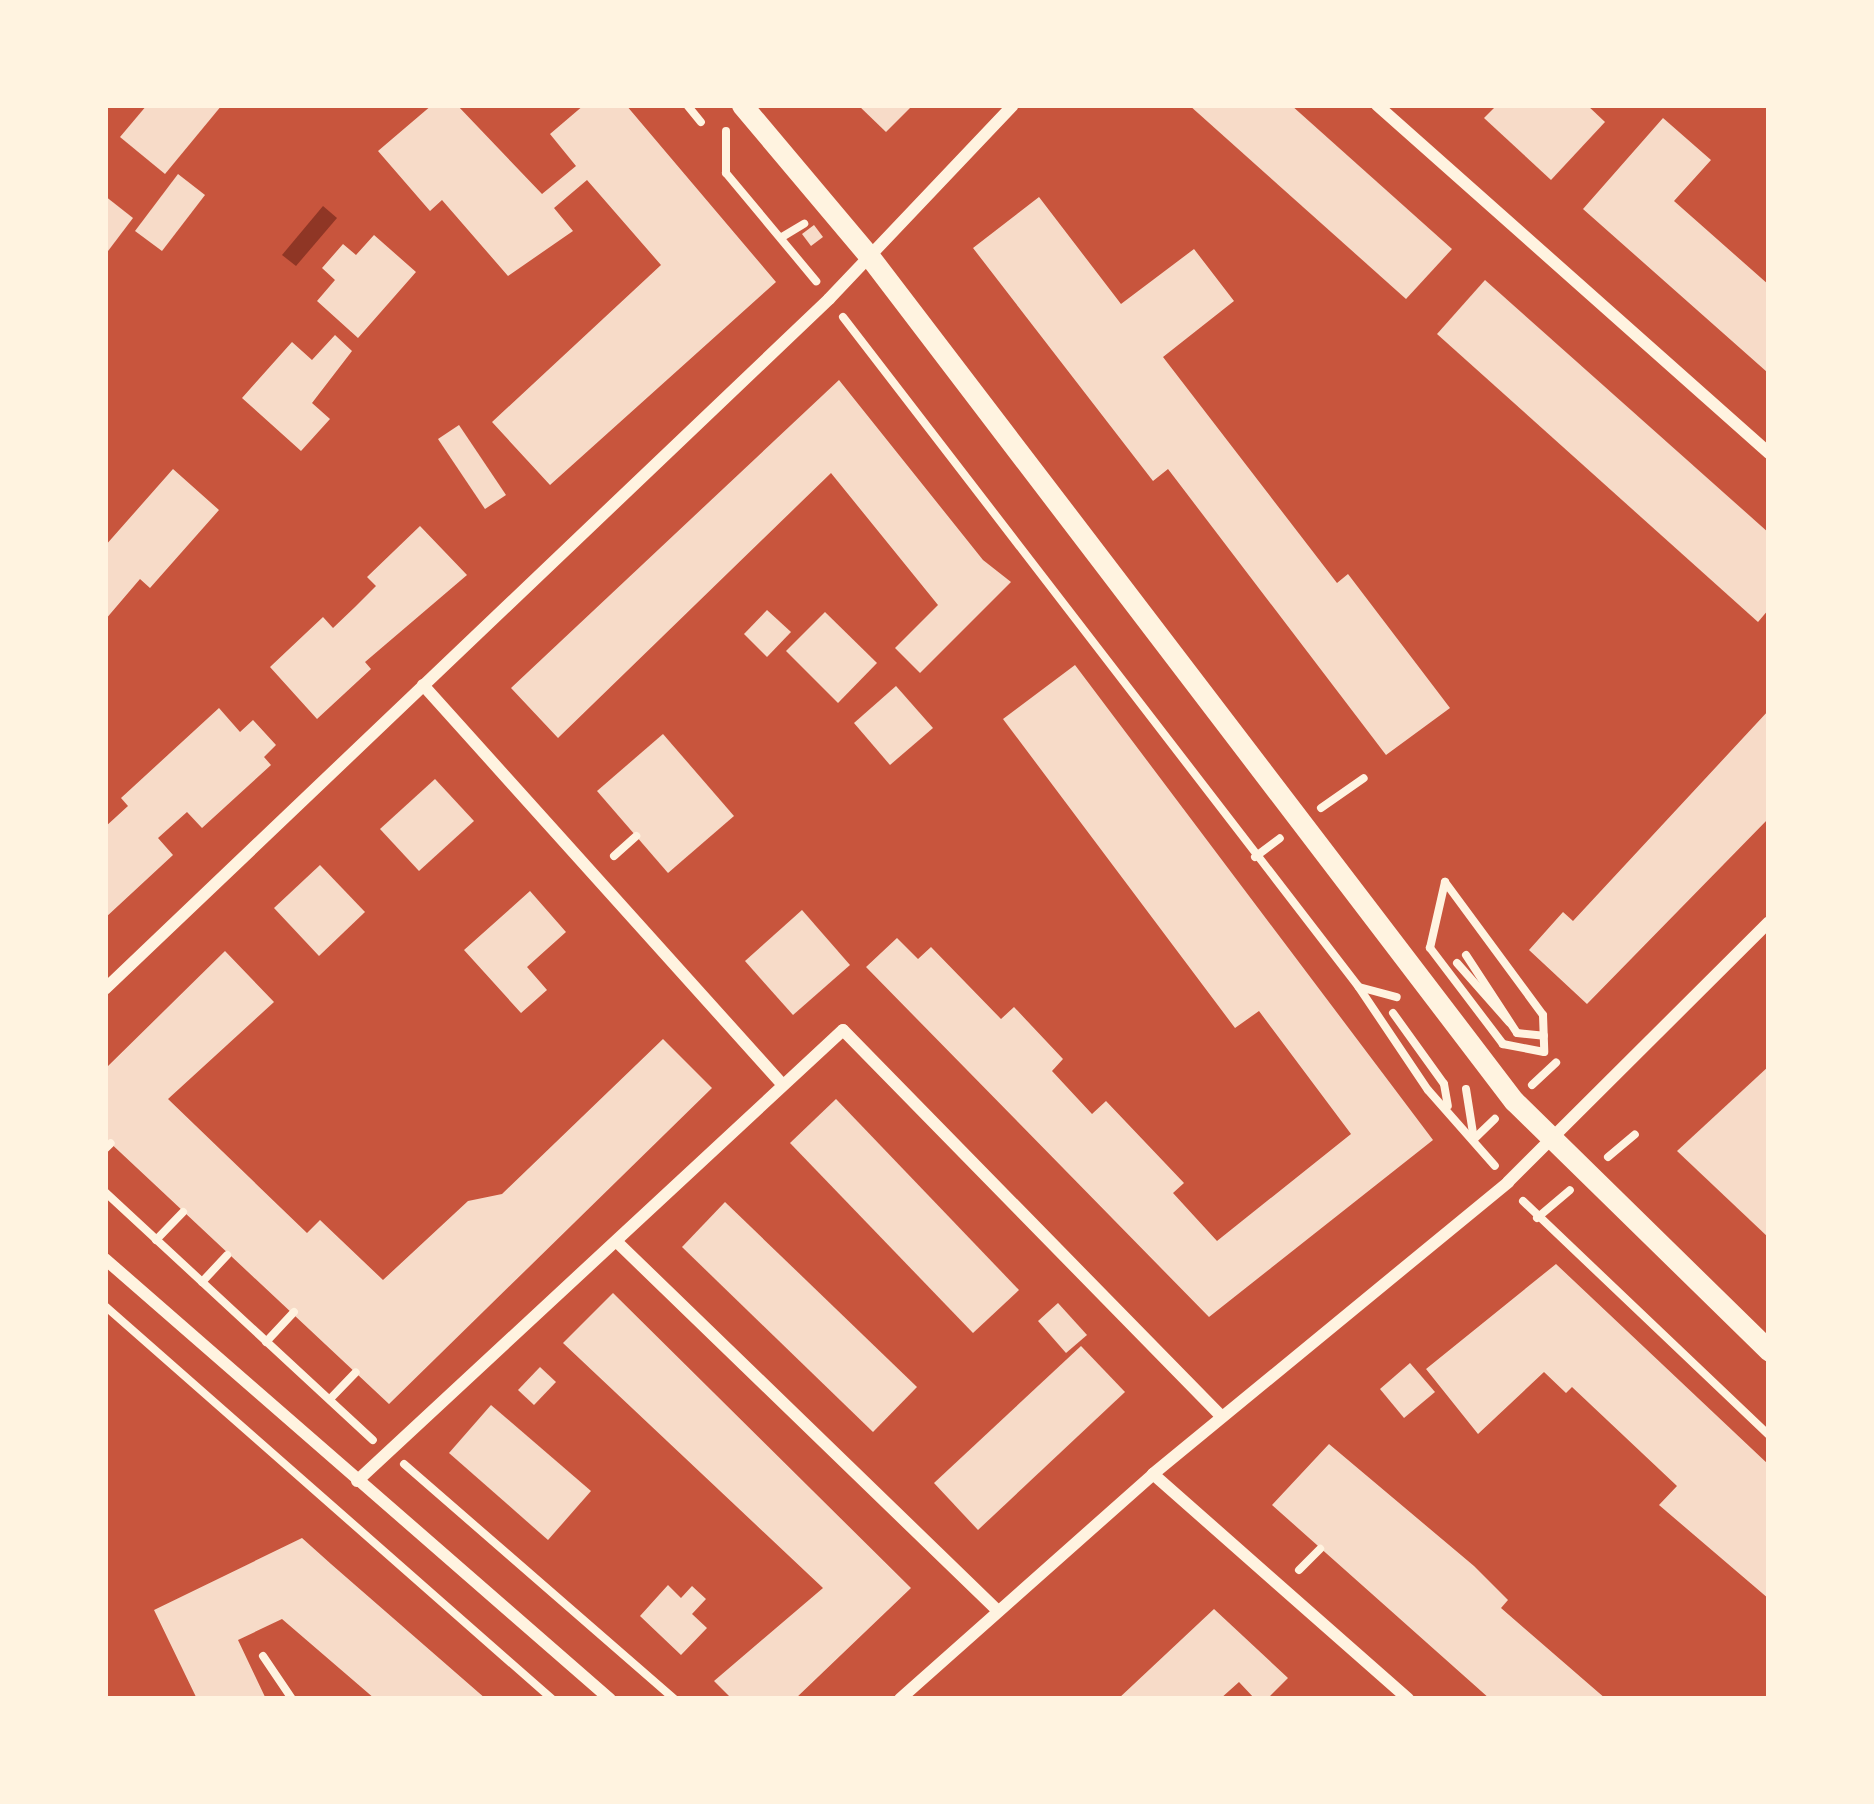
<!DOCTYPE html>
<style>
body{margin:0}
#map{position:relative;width:1874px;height:1804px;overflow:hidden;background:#c8553d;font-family:Quicksand,sans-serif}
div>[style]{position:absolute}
.water>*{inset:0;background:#8f3625}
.building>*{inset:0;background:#f7dbc8}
.path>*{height:8px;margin:-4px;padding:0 4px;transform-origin:4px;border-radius:4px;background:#fff3e0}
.minor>*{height:12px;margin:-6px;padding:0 6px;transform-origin:6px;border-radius:6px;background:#fff3e0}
.tertiary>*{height:21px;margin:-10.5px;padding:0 10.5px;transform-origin:10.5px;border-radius:10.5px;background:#fff3e0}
span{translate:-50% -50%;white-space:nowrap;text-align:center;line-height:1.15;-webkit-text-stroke:12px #fff3e0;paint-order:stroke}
.frame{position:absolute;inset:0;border:108px solid #fff3e0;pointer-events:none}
</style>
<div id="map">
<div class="water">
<i style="clip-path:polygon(323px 206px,337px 218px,296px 266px,282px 255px)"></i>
</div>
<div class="building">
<i style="clip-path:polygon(147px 105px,222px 105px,165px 174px,120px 137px)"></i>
<i style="clip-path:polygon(432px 105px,457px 105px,542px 194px,576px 166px,550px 134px,584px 105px,626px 105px,776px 282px,550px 485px,492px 422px,661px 265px,587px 180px,554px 208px,573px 231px,508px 276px,442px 200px,430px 211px,378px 151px)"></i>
<i style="clip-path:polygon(858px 105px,913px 105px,886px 132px)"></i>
<i style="clip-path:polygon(1189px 105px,1291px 105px,1452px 249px,1406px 299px)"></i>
<i style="clip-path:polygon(1497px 105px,1587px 105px,1605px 122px,1551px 180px,1484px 118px)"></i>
<i style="clip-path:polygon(1663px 118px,1711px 160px,1674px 201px,1769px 285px,1767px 372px,1583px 209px)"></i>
<i style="clip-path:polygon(178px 174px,205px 195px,162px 251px,135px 231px)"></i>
<i style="clip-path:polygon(105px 196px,133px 218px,105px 255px)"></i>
<i style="clip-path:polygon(1039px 197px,1121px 304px,1194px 249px,1234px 301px,1163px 357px,1337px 583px,1348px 574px,1450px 708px,1386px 755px,1168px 469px,1153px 481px,973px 248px)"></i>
<i style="clip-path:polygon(814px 225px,823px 237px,811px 246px,802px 234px)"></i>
<i style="clip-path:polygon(374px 235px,416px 272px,358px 338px,317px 301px,335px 280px,322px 268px,343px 244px,356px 255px)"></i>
<i style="clip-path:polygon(1485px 280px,1769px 533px,1769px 609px,1758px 622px,1437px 334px)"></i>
<i style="clip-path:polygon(335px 335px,352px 351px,312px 403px,330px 419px,301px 451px,242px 398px,292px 342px,312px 360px)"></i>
<i style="clip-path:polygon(839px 380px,983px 560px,1011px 582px,920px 673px,895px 648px,938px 605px,831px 473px,558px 738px,511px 688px)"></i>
<i style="clip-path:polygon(459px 425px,506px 495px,485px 509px,438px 439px)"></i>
<i style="clip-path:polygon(173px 469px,219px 510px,150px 588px,140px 579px,105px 620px,105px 546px)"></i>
<i style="clip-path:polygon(420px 526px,467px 575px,365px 662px,371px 669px,317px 719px,270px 667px,323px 617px,333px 628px,355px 607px,376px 586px,367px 577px)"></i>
<i style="clip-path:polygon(767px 610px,791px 632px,767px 657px,744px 634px)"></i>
<i style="clip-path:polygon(825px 612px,877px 663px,838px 703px,786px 651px)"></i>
<i style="clip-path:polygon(1075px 665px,1433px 1140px,1209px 1317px,866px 967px,897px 938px,918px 959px,931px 947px,1001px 1019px,1014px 1007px,1063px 1059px,1052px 1071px,1092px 1114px,1106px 1101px,1184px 1183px,1173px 1193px,1217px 1241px,1351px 1134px,1259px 1011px,1235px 1028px,1003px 719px)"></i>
<i style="clip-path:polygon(896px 686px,933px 728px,890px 765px,854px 723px)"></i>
<i style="clip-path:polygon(219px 708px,240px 732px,253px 720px,276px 745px,264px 757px,271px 765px,202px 828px,187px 812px,158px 838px,173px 855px,105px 918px,105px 827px,128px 806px,121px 798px)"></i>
<i style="clip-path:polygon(1769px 710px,1769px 818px,1587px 1004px,1529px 950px,1563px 912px,1573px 921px)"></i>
<i style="clip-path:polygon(663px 734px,734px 816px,668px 873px,597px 791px)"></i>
<i style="clip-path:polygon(435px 779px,474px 821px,419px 871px,380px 829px)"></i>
<i style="clip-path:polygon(320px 865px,365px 912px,319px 956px,274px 908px)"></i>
<i style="clip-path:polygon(530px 891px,566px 932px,527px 967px,547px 990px,521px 1013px,464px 950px)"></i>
<i style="clip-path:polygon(802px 910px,850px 965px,793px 1015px,745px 961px)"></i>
<i style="clip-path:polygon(225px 951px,274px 1002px,168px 1099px,307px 1233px,320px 1220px,383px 1280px,468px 1201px,502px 1194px,663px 1039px,712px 1088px,389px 1404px,105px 1138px,105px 1069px)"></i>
<i style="clip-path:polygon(1769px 1066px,1769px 1238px,1677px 1151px)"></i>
<i style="clip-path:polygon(836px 1099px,1019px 1290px,973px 1333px,790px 1143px)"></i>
<i style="clip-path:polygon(725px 1202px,917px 1387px,873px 1432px,682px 1247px)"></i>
<i style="clip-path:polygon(1556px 1264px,1769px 1465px,1769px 1599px,1659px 1505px,1677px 1486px,1572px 1387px,1566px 1393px,1544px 1372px,1478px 1434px,1426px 1369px)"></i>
<i style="clip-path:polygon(613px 1293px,911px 1588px,795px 1699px,732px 1699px,714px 1681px,823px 1588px,563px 1343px)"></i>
<i style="clip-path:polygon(1058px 1303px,1087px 1335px,1066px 1353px,1038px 1321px)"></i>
<i style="clip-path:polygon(1081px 1346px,1125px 1392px,978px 1530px,934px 1483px)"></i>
<i style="clip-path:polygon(1410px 1363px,1435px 1392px,1404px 1418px,1380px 1389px)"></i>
<i style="clip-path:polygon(540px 1367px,556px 1382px,534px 1405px,518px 1390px)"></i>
<i style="clip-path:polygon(491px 1405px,591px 1491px,548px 1540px,449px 1453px)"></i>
<i style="clip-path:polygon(1329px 1444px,1474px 1566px,1508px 1600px,1501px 1608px,1606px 1699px,1490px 1699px,1272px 1505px)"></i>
<i style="clip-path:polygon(302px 1538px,331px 1564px,486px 1699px,375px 1699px,282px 1619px,238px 1640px,266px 1699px,197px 1699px,154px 1610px)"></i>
<i style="clip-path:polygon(668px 1585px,681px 1598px,692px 1586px,706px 1599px,692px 1614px,707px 1628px,681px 1655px,640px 1616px)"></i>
<i style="clip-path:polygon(1214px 1609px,1288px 1678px,1267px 1699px,1255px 1699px,1239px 1682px,1220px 1699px,1118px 1699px)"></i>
</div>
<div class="path">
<i style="left:687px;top:105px;width:22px;rotate:51deg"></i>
<i style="left:726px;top:131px;width:42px;rotate:90deg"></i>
<i style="left:726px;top:173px;width:141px;rotate:50.2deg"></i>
<i style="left:782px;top:237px;width:26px;rotate:-31deg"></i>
<i style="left:843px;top:317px;width:844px;rotate:52.41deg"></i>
<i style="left:1358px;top:986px;width:125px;rotate:56.1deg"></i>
<i style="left:1428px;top:1090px;width:101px;rotate:48.6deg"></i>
<i style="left:1321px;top:808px;width:52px;rotate:-34.9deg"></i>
<i style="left:614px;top:856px;width:30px;rotate:-42deg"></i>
<i style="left:1255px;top:857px;width:31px;rotate:-37deg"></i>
<i style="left:1445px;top:882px;width:165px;rotate:53.6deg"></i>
<i style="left:1543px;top:1015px;width:37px;rotate:88deg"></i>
<i style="left:1544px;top:1052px;width:42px;rotate:-169deg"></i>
<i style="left:1503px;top:1044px;width:121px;rotate:-127.2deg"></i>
<i style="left:1430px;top:948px;width:68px;rotate:-77.2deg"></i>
<i style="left:1466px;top:955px;width:93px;rotate:56.8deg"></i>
<i style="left:1517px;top:1033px;width:27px;rotate:6deg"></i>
<i style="left:1457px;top:963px;width:79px;rotate:48.6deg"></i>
<i style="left:1359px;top:987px;width:39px;rotate:15deg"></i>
<i style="left:1393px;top:1013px;width:87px;rotate:54.3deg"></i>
<i style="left:1444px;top:1084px;width:22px;rotate:80deg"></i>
<i style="left:1532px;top:1085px;width:33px;rotate:-43deg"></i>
<i style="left:1466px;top:1089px;width:45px;rotate:81deg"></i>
<i style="left:1474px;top:1139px;width:29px;rotate:-44deg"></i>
<i style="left:105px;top:1149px;width:8px;rotate:-45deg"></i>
<i style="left:1608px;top:1157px;width:35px;rotate:-40deg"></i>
<i style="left:105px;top:1192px;width:365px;rotate:42.8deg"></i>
<i style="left:1523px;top:1201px;width:340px;rotate:43.6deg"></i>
<i style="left:1537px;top:1218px;width:43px;rotate:-40.3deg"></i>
<i style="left:156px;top:1240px;width:39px;rotate:-46deg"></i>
<i style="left:202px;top:1282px;width:37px;rotate:-47deg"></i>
<i style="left:105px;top:1306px;width:595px;rotate:41.32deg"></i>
<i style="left:266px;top:1342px;width:41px;rotate:-47deg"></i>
<i style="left:330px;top:1399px;width:37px;rotate:-46deg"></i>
<i style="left:404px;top:1464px;width:358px;rotate:41deg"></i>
<i style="left:1299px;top:1570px;width:30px;rotate:-45deg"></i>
<i style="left:263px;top:1656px;width:52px;rotate:56deg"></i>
</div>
<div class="minor">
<i style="left:1377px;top:105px;width:524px;rotate:41.6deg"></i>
<i style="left:423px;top:685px;width:537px;rotate:48.02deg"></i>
<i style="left:105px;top:989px;width:1000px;rotate:-43.62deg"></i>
<i style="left:829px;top:299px;width:267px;rotate:-46.5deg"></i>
<i style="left:618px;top:1243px;width:529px;rotate:44.08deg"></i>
<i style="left:105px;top:1259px;width:670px;rotate:41.07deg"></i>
<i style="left:1153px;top:1474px;width:340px;rotate:41.4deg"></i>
<i style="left:357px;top:1481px;width:663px;rotate:-42.86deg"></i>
<i style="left:843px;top:1030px;width:540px;rotate:45.6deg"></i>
<i style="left:900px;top:1699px;width:339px;rotate:-41.6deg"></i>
<i style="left:1153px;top:1474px;width:460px;rotate:-39.4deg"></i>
<i style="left:1508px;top:1182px;width:368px;rotate:-44.9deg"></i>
</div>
<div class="tertiary">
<i style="left:742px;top:105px;width:197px;rotate:49.9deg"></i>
<i style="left:869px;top:256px;width:1063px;rotate:52.65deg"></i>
<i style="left:1514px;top:1101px;width:357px;rotate:44.4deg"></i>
</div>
<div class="frame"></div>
</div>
